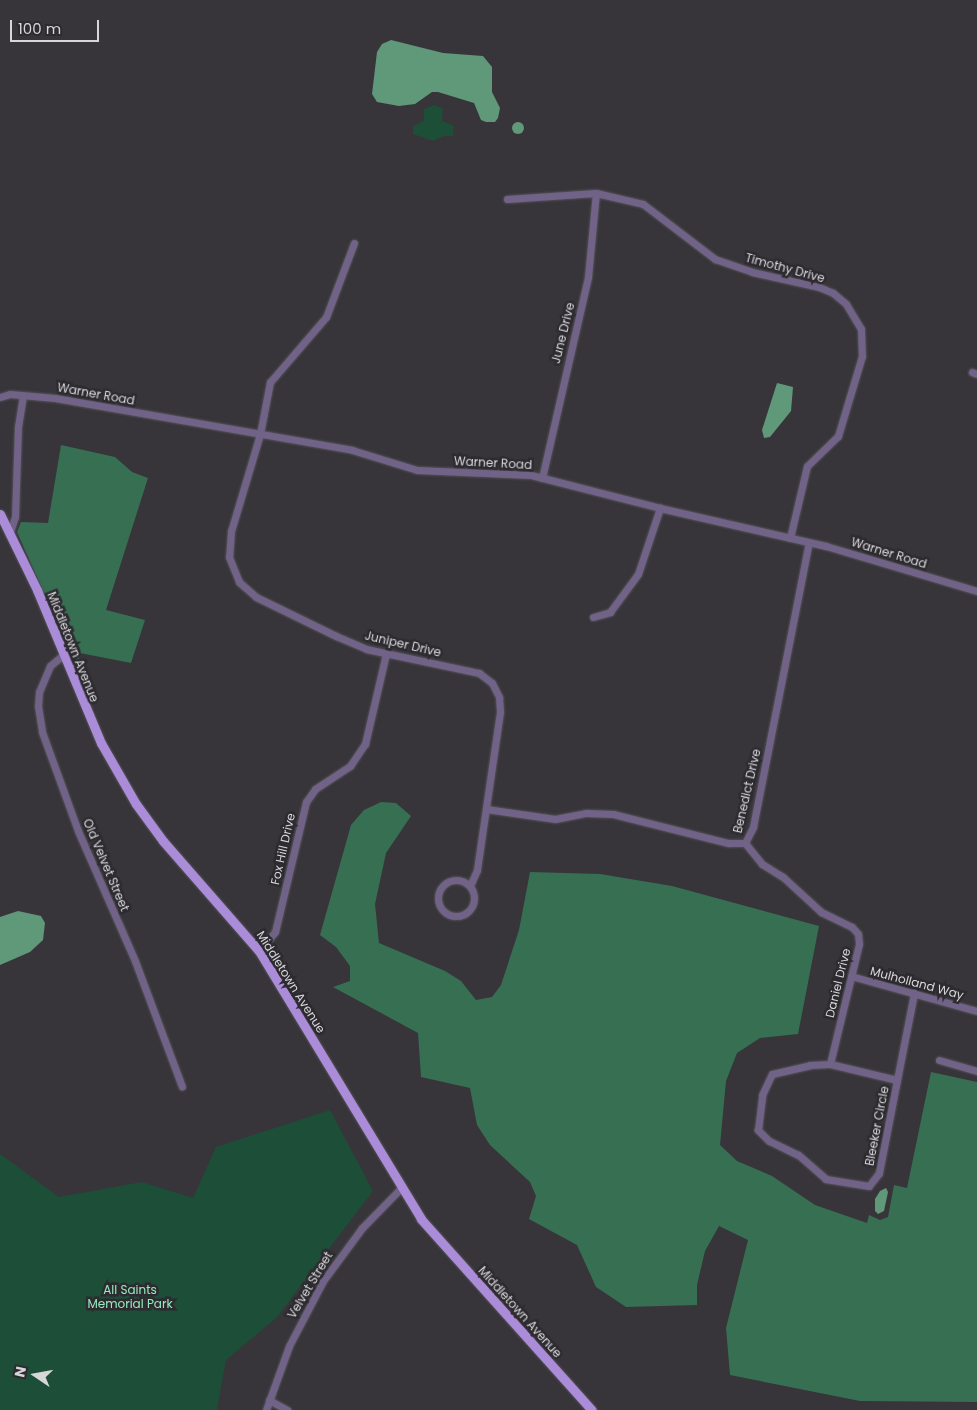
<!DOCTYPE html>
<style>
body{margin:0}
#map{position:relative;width:977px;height:1410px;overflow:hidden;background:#37353a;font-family:Poppins,sans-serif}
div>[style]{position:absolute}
.green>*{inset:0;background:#1d4e37}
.forest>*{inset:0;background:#376f53}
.water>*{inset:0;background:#60987a}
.round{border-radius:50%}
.roads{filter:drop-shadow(0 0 1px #545257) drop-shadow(0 0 1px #545257)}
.minor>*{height:7px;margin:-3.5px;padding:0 3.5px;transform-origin:3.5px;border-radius:3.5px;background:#716288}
.minor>.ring{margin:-3.5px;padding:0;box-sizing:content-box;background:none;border:7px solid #716288;border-radius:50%}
.major>*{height:9px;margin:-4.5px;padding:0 4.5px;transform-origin:4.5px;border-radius:4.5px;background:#aa8cd9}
span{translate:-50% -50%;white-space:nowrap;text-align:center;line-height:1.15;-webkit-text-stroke:5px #2d2b30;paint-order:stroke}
.street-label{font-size:12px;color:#d7d6d9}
.park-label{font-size:12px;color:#95ebbe}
.north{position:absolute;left:10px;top:1350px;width:50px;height:50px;-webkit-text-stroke:4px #2d2b30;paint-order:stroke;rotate:282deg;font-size:14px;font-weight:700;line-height:20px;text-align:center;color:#d7d6d9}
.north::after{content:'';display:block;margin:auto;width:18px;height:22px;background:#d7d6d9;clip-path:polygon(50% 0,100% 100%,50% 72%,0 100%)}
.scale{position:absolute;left:10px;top:20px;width:89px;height:22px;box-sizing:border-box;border:2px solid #d7d6d9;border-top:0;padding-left:6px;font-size:15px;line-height:18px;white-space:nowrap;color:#d7d6d9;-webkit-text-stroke:4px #2d2b30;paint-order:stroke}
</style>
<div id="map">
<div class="green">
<i style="clip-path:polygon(434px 105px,443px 109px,442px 121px,454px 126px,453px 136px,444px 136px,433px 141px,413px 134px,413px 126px,424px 121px,424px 109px)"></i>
<i style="clip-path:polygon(330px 1110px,373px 1191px,277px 1317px,226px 1360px,217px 1410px,0 1410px,0 1154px,59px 1197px,142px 1182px,193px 1198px,216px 1147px)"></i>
</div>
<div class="forest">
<i style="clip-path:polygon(61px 445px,115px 457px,132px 472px,148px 478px,106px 610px,145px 620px,131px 663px,80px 653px,77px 668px,17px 532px,21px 522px,48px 523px)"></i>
<i style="clip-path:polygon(381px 802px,396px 803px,411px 816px,386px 853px,375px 904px,379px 943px,445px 971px,461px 981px,476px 1000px,492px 997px,501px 985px,519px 930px,530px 872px,600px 874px,672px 886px,819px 926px,798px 1034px,760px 1038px,737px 1053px,726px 1081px,720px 1145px,737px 1161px,772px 1176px,815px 1205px,867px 1223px,869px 1215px,880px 1220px,888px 1217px,894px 1185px,907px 1188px,931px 1072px,977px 1082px,977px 1402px,860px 1401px,730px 1375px,726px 1328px,748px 1240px,719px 1226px,705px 1251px,697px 1285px,697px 1305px,626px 1307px,596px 1287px,577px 1245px,529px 1219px,536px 1196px,530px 1182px,490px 1145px,477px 1125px,470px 1088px,421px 1077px,418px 1033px,333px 987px,350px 981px,350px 966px,336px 947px,320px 935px,351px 825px,364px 810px)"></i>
</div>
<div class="water">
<i style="clip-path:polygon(391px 40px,443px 53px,483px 56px,492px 67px,492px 92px,500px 108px,498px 118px,495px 122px,486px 122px,481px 120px,474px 103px,438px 92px,432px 92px,415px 104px,399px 106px,377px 102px,372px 94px,377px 52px,382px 44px)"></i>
<i class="round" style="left:512px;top:122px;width:12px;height:12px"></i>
<i style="clip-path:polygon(777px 383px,793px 387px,791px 411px,770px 437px,764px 438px,762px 430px)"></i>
<i style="clip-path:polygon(18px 911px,41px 916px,45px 923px,43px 940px,30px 952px,0 965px,0 917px)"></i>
<i style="clip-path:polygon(886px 1188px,888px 1192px,884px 1211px,878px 1214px,875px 1211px,875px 1199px,880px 1191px)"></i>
</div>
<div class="roads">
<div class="minor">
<i style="left:507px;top:199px;width:89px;rotate:-3.9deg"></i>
<i style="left:596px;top:193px;width:48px;rotate:13.2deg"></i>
<i style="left:643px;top:204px;width:91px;rotate:37.4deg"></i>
<i style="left:715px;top:259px;width:39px;rotate:19deg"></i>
<i style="left:752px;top:272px;width:69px;rotate:12.6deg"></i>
<i style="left:819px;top:287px;width:15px;rotate:23deg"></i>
<i style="left:833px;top:293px;width:17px;rotate:40deg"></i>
<i style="left:846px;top:304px;width:29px;rotate:59deg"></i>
<i style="left:861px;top:329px;width:27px;rotate:88deg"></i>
<i style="left:862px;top:356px;width:84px;rotate:106.7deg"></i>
<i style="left:838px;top:436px;width:43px;rotate:135.9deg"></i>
<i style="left:807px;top:466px;width:74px;rotate:103.3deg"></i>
<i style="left:354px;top:243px;width:79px;rotate:110.7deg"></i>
<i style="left:326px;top:317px;width:86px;rotate:130.7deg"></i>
<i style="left:270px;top:382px;width:53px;rotate:100.9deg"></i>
<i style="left:260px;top:434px;width:101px;rotate:106.6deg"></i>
<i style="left:231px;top:531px;width:26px;rotate:94deg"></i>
<i style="left:229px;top:557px;width:27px;rotate:68deg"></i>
<i style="left:239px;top:582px;width:23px;rotate:41deg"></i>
<i style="left:256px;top:597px;width:89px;rotate:26deg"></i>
<i style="left:336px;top:636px;width:33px;rotate:23deg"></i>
<i style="left:366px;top:649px;width:116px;rotate:12deg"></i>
<i style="left:479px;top:673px;width:16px;rotate:38deg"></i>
<i style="left:492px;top:683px;width:16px;rotate:63deg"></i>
<i style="left:499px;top:697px;width:15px;rotate:86deg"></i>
<i style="left:500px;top:712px;width:160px;rotate:98.3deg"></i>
<i style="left:477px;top:870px;width:17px;rotate:114deg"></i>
<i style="left:972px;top:372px;width:5px;rotate:22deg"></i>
<i style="left:0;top:397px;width:10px;rotate:-17deg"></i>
<i style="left:10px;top:394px;width:45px;rotate:5.1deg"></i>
<i style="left:55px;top:398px;width:302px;rotate:9.9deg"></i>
<i style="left:352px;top:450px;width:68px;rotate:17.1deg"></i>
<i style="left:417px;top:470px;width:114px;rotate:2.5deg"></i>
<i style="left:531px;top:475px;width:133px;rotate:14.3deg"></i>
<i style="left:660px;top:508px;width:170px;rotate:12.9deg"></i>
<i style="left:826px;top:546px;width:158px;rotate:16.6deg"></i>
<i style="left:542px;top:478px;width:206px;rotate:-77.1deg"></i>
<i style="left:588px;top:277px;width:84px;rotate:-84.6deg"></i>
<i style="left:10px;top:532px;width:16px;rotate:-72deg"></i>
<i style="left:15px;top:517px;width:90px;rotate:-88.1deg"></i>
<i style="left:18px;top:427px;width:32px;rotate:-81deg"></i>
<i style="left:593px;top:617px;width:18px;rotate:-16deg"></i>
<i style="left:610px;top:612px;width:47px;rotate:-53.6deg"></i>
<i style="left:638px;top:574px;width:70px;rotate:-71.6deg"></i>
<i style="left:63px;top:655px;width:17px;rotate:140deg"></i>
<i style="left:50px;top:666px;width:28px;rotate:113deg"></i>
<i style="left:39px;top:692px;width:14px;rotate:94deg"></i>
<i style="left:38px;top:706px;width:26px;rotate:81deg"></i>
<i style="left:42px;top:732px;width:105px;rotate:70deg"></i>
<i style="left:78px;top:831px;width:142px;rotate:66.3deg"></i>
<i style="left:135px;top:961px;width:134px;rotate:69.5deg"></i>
<i style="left:486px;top:809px;width:70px;rotate:8.2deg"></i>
<i style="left:555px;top:819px;width:32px;rotate:-11deg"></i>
<i style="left:586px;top:813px;width:27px;rotate:2deg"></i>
<i style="left:613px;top:814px;width:119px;rotate:14.2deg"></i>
<i style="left:728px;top:843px;width:17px"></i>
<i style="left:745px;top:843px;width:18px;rotate:-63deg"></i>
<i style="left:753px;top:827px;width:290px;rotate:-78.9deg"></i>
<i style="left:745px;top:843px;width:27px;rotate:51deg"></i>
<i style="left:762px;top:864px;width:25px;rotate:32deg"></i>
<i style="left:783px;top:877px;width:52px;rotate:42.6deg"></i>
<i style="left:821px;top:912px;width:34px;rotate:26deg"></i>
<i style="left:852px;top:927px;width:9px;rotate:49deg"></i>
<i style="left:858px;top:934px;width:10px;rotate:84deg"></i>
<i style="left:859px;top:944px;width:123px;rotate:103.6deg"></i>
<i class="ring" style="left:438px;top:880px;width:29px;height:29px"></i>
<i style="left:259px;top:951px;width:25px;rotate:-50deg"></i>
<i style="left:275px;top:932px;width:134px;rotate:-76.6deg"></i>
<i style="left:306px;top:802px;width:16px;rotate:-55deg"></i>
<i style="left:315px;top:789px;width:42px;rotate:-33.3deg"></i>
<i style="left:350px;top:766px;width:27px;rotate:-56deg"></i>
<i style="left:365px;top:744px;width:92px;rotate:-76.9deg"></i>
<i style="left:851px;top:976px;width:131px;rotate:15.5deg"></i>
<i style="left:939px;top:1060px;width:40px;rotate:16deg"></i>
<i style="left:830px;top:1064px;width:69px;rotate:13.4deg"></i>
<i style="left:897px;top:1080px;width:95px;rotate:101deg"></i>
<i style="left:879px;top:1173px;width:16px;rotate:128deg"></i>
<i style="left:869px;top:1186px;width:44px;rotate:-170.8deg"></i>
<i style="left:826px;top:1179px;width:37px;rotate:-139deg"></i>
<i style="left:798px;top:1155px;width:32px;rotate:-154deg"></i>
<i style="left:769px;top:1141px;width:16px;rotate:-135deg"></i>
<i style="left:758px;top:1130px;width:35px;rotate:-83deg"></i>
<i style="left:762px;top:1095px;width:23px;rotate:-65deg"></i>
<i style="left:772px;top:1074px;width:39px;rotate:-13deg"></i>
<i style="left:810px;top:1065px;width:20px;rotate:-3deg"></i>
<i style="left:897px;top:1080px;width:89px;rotate:-78.9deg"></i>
<i style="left:269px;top:1400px;width:21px;rotate:29deg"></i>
<i style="left:266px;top:1410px;width:68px;rotate:-70.2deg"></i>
<i style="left:289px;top:1346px;width:73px;rotate:-62.4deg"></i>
<i style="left:323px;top:1281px;width:66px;rotate:-53.7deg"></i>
<i style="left:362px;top:1228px;width:56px;rotate:-45.7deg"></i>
</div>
<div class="major">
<i style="left:0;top:514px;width:85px;rotate:64deg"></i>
<i style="left:37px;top:590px;width:166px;rotate:67.3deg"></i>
<i style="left:101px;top:743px;width:70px;rotate:60.2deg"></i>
<i style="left:136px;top:804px;width:46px;rotate:53.9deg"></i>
<i style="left:163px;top:841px;width:146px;rotate:48.9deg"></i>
<i style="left:259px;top:951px;width:313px;rotate:58.8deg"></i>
<i style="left:421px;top:1219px;width:256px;rotate:48.2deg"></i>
</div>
</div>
<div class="street-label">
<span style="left:785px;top:268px;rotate:15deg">Timothy Drive</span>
<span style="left:563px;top:333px;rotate:-76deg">June Drive</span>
<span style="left:96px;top:394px;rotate:10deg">Warner Road</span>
<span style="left:493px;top:463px;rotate:3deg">Warner Road</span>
<span style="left:889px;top:553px;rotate:17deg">Warner Road</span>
<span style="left:403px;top:644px;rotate:13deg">Juniper Drive</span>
<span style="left:73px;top:647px;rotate:68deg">Middletown Avenue</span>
<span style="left:747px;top:791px;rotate:-77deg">Benedict Drive</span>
<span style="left:283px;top:849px;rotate:-77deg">Fox Hill Drive</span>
<span style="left:106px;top:865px;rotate:67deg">Old Velvet Street</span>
<span style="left:291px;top:982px;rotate:58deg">Middletown Avenue</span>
<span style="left:838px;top:983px;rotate:-76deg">Daniel Drive</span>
<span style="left:917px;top:983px;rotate:15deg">Mulholland Way</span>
<span style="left:877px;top:1126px;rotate:-79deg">Bleeker Circle</span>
<span style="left:310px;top:1285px;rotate:-59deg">Velvet Street</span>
<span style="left:520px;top:1312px;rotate:48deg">Middletown Avenue</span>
</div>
<div class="park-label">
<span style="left:130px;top:1297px">All Saints<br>Memorial Park</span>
</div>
<div class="north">N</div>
<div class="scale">100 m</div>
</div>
